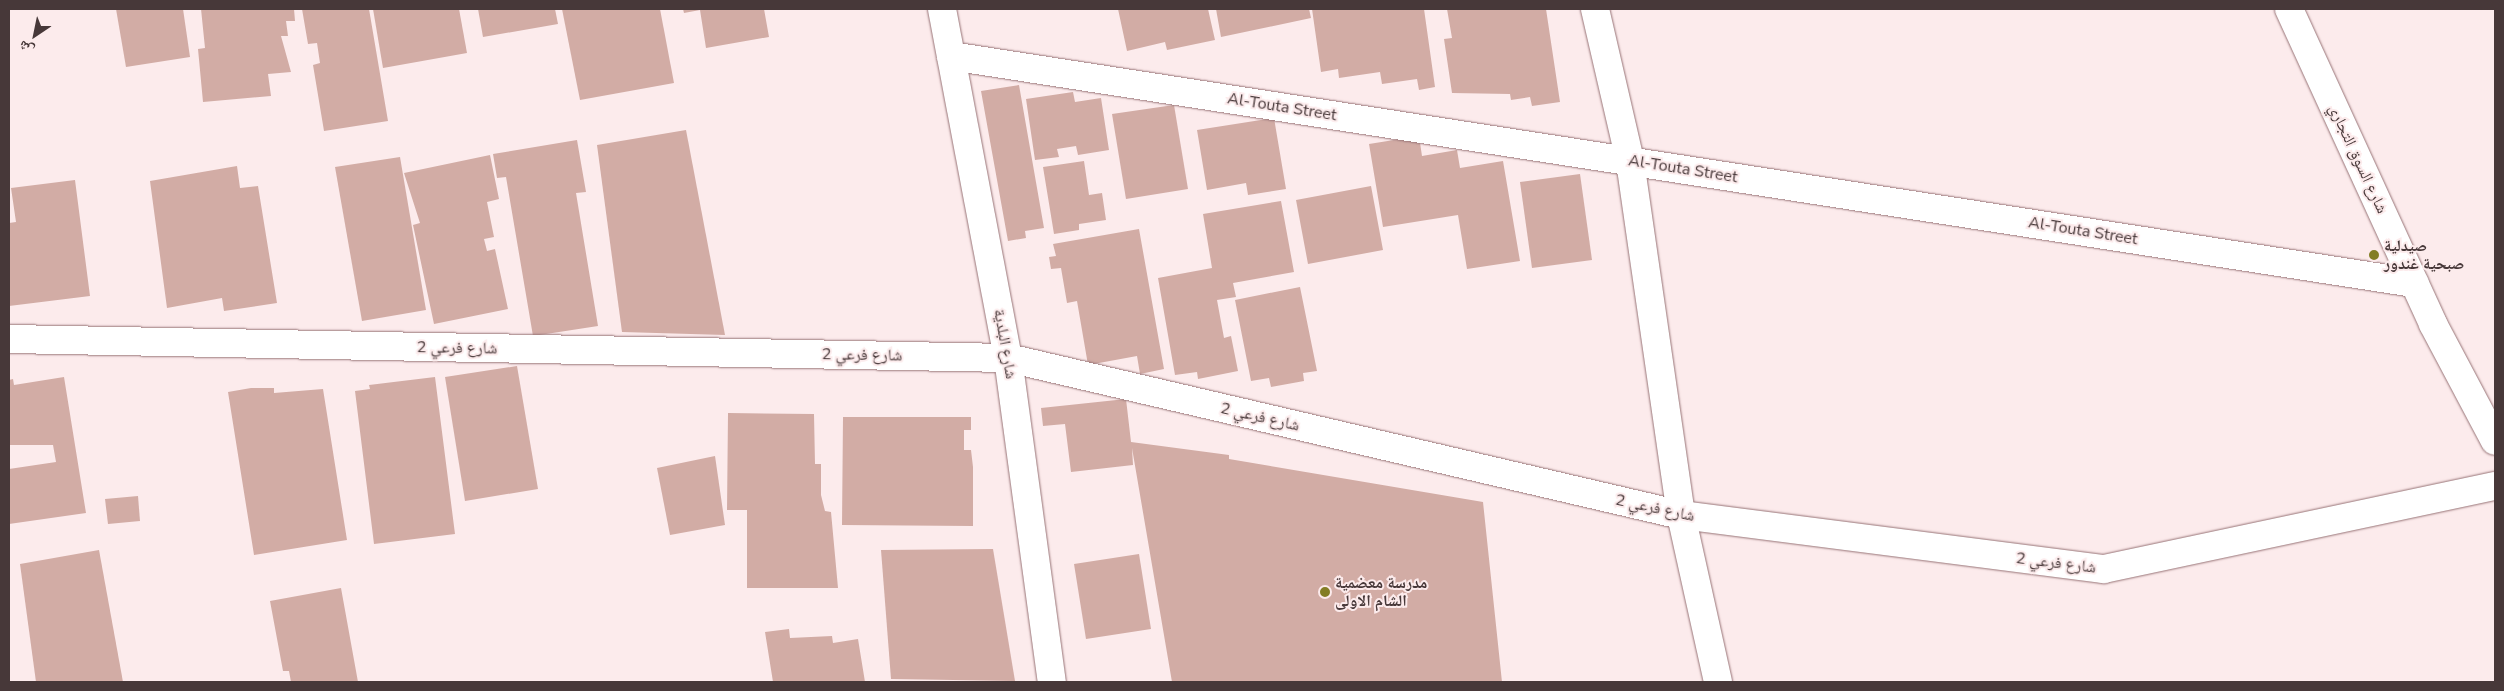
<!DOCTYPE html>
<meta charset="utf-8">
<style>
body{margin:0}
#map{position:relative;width:2504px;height:691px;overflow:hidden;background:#fcebec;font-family:"Nunito Sans","Noto Naskh Arabic",sans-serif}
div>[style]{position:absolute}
.building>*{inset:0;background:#d2aca5}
.roads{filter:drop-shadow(0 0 1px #977376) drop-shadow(0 0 1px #977376)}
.minor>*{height:28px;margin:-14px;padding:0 14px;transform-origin:14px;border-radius:14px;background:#fff}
.tertiary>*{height:28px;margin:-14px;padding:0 14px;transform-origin:14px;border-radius:14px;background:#fff}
.dots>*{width:14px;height:14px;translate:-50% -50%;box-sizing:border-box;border:2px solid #fcebec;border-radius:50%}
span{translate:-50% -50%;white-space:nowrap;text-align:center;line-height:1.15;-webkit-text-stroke:4px #fcebec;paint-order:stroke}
.street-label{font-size:16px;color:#473839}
.poi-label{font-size:16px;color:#473839;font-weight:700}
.left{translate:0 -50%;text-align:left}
.frame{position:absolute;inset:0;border:10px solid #473839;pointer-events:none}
.north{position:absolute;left:10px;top:10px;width:50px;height:50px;-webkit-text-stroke:4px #fcebec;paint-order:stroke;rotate:214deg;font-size:14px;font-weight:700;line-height:20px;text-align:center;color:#473839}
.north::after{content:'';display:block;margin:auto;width:18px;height:22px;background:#473839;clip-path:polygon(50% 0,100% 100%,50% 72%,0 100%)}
</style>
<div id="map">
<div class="building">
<i style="clip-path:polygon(116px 9px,183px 9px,190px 57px,126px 67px)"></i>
<i style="clip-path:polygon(201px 9px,294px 9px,295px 21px,286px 21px,288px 36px,281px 36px,291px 72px,268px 74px,271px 96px,203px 102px,198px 49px,205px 48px)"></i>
<i style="clip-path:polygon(302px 9px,369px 9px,388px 121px,324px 131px,313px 65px,320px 63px,317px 43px,308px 44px)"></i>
<i style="clip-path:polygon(373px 9px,459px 9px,467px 53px,383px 68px)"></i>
<i style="clip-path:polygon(478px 9px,555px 9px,558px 24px,483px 37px)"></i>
<i style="clip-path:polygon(562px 9px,660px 9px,674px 83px,580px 100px)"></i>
<i style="clip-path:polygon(683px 9px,764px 9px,769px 37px,706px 48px,700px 10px,684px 13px)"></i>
<i style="clip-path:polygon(1118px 9px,1208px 9px,1215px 40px,1167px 50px,1165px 42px,1127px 51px)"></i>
<i style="clip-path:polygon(1216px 9px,1309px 9px,1311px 18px,1221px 37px)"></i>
<i style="clip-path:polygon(1312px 9px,1424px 9px,1435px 87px,1419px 90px,1417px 79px,1382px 84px,1380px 72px,1339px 78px,1338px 69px,1321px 72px)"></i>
<i style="clip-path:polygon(1447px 9px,1546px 9px,1560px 102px,1532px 106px,1530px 97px,1511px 100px,1510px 94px,1452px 93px,1444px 39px,1452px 38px)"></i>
<i style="clip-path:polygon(1019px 85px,1044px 228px,1025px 231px,1026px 238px,1008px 241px,981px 91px)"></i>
<i style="clip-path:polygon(1073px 92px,1075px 102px,1101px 98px,1109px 150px,1078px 155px,1076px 146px,1057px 149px,1059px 157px,1035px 160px,1026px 99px)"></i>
<i style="clip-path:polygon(1174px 105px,1188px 189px,1126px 199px,1112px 114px)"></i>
<i style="clip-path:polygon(1274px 118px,1286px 189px,1248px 195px,1246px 183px,1207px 190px,1197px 130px)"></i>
<i style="clip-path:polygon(686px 130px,725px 335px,622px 332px,597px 145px)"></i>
<i style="clip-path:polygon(1419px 136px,1422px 156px,1457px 150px,1460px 168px,1503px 161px,1520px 261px,1467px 269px,1458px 215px,1383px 227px,1369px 144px)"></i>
<i style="clip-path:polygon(577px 140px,586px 192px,576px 193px,598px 326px,533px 336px,506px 177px,497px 178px,493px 154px)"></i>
<i style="clip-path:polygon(490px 155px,499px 199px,487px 202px,494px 237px,484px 239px,487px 251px,495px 249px,508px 309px,434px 324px,413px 225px,420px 223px,404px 173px)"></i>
<i style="clip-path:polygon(400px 157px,426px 310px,362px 321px,335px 167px)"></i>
<i style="clip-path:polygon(1084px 161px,1089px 195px,1102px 193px,1106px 220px,1079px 224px,1079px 230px,1054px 234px,1043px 167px)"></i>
<i style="clip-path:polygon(237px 166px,240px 188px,258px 186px,277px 303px,224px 311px,222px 298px,167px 308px,150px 181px)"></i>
<i style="clip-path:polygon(1580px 174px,1592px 260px,1532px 268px,1520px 182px)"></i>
<i style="clip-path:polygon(75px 180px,90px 296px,9px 306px,9px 223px,16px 222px,11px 188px)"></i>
<i style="clip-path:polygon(1371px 186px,1383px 250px,1308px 264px,1296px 200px)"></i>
<i style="clip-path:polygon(1281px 201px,1294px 272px,1233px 283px,1236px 297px,1217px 300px,1224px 338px,1231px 336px,1238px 371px,1198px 379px,1197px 372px,1175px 375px,1158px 278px,1212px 268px,1203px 214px)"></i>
<i style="clip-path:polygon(1139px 229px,1164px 369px,1140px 374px,1137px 356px,1088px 365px,1077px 301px,1067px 303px,1061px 268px,1051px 269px,1049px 257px,1056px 256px,1053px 244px)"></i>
<i style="clip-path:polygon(1300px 287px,1317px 371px,1303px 373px,1304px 381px,1271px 387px,1269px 378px,1251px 381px,1235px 300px)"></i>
<i style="clip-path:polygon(517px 366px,538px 489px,465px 501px,445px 377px)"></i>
<i style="clip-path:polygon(64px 377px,86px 513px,9px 524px,9px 469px,56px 462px,53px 445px,9px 445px,9px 380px,13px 379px,14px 385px)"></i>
<i style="clip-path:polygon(435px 377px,455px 534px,374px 544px,355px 391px,370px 389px,369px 385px)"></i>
<i style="clip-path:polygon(251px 388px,274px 388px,274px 393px,323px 389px,347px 540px,254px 555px,228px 392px)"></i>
<i style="clip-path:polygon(1126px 399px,1131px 442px,1229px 455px,1229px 459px,1483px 502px,1502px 682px,1172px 682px,1132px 448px,1133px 465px,1071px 472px,1065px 424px,1043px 426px,1041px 408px)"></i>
<i style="clip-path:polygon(728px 413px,814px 414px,815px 464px,821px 464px,821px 495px,825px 511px,831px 512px,838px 588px,747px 588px,747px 510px,727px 510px)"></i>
<i style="clip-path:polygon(843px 417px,971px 417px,971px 430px,964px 430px,964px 450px,971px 450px,973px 467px,973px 526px,842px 525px)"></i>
<i style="clip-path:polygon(715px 456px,725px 525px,670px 535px,657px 468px)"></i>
<i style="clip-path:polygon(138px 496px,140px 521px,108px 524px,105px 499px)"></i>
<i style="clip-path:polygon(993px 549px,1015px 681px,891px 679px,881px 550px)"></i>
<i style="clip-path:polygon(99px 550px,123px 682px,36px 682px,20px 564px)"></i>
<i style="clip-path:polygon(1139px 554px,1151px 629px,1086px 639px,1074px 564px)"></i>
<i style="clip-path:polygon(341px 588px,358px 682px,291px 682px,289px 671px,283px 671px,270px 601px)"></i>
<i style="clip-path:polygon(789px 629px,790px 638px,832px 636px,833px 643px,858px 639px,865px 682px,773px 682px,765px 632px)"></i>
</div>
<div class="roads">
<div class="minor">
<i style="left:951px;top:56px;width:1481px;rotate:8.82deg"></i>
<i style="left:9px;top:339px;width:999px;rotate:1.09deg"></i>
<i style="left:1008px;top:358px;width:691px;rotate:13.13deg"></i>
<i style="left:1681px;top:515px;width:426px;rotate:7.3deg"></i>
<i style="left:2104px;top:569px;width:400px;rotate:-12deg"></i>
<i style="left:1681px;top:515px;width:171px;rotate:77.5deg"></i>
</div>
<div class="tertiary">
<i style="left:942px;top:9px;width:355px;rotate:79.3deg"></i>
<i style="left:1008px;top:358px;width:327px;rotate:82.3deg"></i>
<i style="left:1595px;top:9px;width:156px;rotate:77deg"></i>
<i style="left:1630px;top:161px;width:358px;rotate:81.8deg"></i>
<i style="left:2289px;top:9px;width:346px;rotate:65.4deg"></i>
<i style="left:2433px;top:324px;width:132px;rotate:62.1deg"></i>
</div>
</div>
<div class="dots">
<i style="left:2374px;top:255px;background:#837d24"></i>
<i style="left:1325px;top:592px;background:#837d24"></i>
</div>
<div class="street-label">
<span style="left:1282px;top:107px;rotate:9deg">Al-Touta Street</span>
<span style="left:2358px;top:159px;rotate:65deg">شارع السوق التجاري</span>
<span style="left:1683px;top:169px;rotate:9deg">Al-Touta Street</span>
<span style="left:2083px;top:231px;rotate:9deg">Al-Touta Street</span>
<span style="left:1005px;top:344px;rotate:80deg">شارع البلدية</span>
<span style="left:457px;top:348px;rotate:1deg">شارع فرعي 2</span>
<span style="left:862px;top:355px;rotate:1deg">شارع فرعي 2</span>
<span style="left:1260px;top:417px;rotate:13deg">شارع فرعي 2</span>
<span style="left:1655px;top:508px;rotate:12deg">شارع فرعي 2</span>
<span style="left:2056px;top:563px;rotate:7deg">شارع فرعي 2</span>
</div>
<div class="poi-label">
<span class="left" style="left:2384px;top:255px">صيدلية<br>صبحية غندور</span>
<span class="left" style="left:1335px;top:592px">مدرسة معضمية<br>الشام الاولى</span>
</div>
<div class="frame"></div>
<div class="north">ش</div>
</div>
